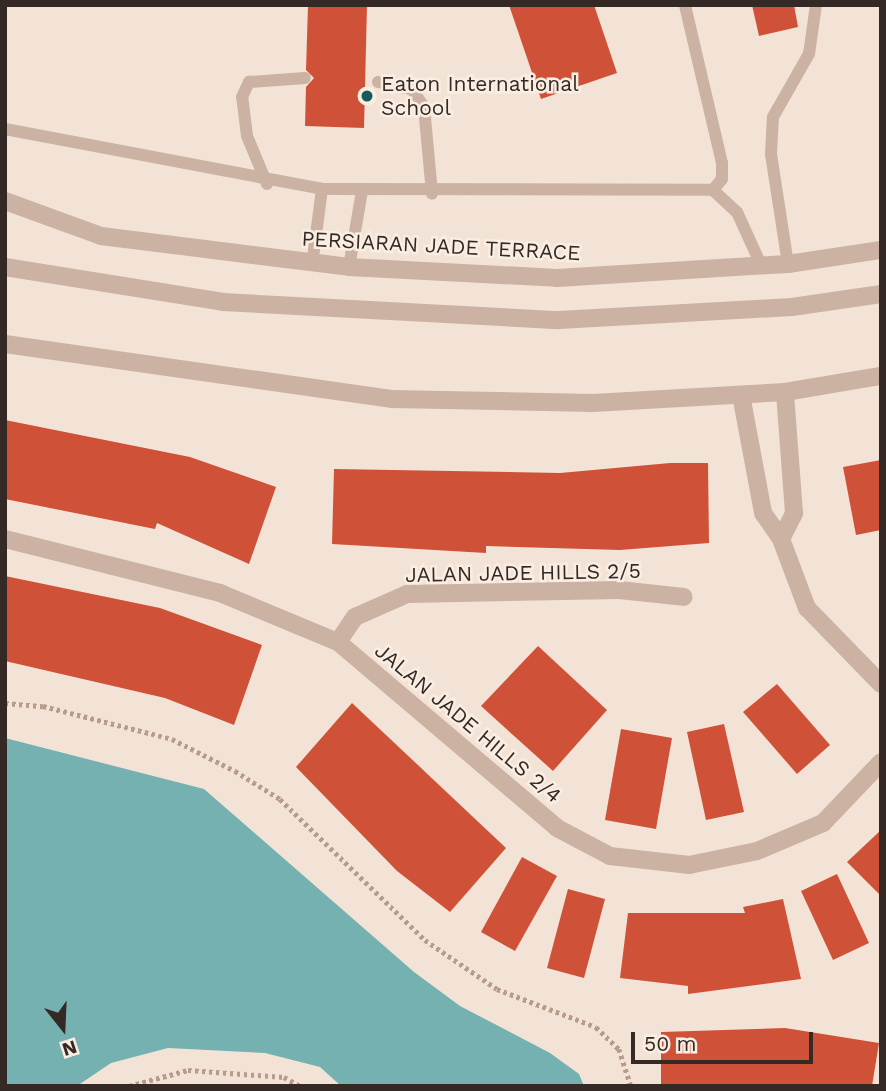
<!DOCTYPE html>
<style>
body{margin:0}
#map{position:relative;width:886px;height:1091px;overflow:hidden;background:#f3e3d6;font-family:"Work Sans",sans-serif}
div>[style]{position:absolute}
.water>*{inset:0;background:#74b1b0}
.building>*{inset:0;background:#cf5238}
.path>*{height:4.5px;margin-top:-2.25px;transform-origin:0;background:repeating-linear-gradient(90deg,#b79c8c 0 3.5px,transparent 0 7px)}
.service>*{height:12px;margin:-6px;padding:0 6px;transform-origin:6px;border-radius:6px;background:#cbb2a2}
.minor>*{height:18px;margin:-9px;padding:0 9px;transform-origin:9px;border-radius:9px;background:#cbb2a2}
.tertiary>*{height:18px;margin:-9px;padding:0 9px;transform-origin:9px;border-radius:9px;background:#cbb2a2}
.dots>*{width:19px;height:19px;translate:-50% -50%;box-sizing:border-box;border:4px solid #faeee3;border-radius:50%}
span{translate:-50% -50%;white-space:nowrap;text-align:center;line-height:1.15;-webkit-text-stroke:5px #faeee3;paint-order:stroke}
.poi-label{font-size:21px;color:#352925}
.left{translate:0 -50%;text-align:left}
.street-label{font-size:21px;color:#352925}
.frame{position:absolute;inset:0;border:7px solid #352925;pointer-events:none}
.north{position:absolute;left:28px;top:993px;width:70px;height:70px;-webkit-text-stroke:5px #faeee3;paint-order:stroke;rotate:162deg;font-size:19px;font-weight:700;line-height:28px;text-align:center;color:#352925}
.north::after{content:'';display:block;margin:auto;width:24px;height:32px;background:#352925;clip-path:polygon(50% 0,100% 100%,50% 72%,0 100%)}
.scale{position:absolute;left:631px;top:1032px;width:182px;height:32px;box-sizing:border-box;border:4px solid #352925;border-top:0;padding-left:9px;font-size:21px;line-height:24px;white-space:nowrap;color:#352925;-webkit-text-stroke:5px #faeee3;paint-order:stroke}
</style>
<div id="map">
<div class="water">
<i style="clip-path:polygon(5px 738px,204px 789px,414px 972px,460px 1006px,550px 1053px,579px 1074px,584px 1086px,341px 1086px,320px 1067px,265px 1053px,168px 1048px,111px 1063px,80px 1084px,5px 1086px)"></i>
</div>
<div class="building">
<i style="clip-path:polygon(308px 5px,367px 5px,364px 128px,305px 126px,306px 87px,314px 78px,306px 70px)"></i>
<i style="clip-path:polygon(509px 5px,594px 5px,617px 73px,541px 99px)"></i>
<i style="clip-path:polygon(752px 5px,794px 5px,798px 27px,759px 36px)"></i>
<i style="clip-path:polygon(5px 420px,190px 457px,276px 487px,249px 564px,157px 523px,155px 529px,5px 499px)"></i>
<i style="clip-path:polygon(881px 460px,881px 530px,856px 535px,843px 467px)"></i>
<i style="clip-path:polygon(670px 463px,708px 463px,709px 543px,620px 550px,486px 546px,486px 553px,332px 544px,334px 469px,560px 473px)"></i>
<i style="clip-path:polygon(5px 576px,160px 608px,262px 645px,234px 725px,165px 698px,5px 661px)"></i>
<i style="clip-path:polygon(538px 646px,607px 710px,553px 771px,481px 706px)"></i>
<i style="clip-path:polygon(777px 684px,830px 745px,797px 774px,743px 712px)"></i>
<i style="clip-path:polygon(352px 703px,506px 848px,450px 912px,397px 871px,296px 767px)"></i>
<i style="clip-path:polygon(724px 724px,744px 812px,706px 820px,687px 732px)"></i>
<i style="clip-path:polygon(621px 729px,672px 738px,656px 829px,605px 820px)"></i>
<i style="clip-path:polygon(881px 830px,881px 896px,847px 862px)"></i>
<i style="clip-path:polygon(522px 857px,557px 876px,515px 951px,481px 932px)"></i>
<i style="clip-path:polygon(837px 874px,869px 943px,833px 960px,801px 891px)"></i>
<i style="clip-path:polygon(568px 889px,605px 899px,584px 978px,547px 968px)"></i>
<i style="clip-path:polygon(783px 899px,801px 979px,688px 994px,688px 986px,620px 978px,628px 913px,745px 913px,743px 907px)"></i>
<i style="clip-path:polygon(785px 1028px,879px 1043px,872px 1086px,661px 1086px,661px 1032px)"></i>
</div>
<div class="path">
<i style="left:5px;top:703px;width:38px;rotate:5deg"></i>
<i style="left:43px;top:706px;width:133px;rotate:14.3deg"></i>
<i style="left:172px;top:739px;width:71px;rotate:26.9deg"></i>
<i style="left:235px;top:771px;width:53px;rotate:31.9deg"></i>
<i style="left:280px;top:799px;width:202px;rotate:44.2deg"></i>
<i style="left:425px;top:940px;width:87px;rotate:34.2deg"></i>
<i style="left:497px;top:989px;width:106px;rotate:21deg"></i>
<i style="left:596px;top:1027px;width:32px;rotate:44deg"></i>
<i style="left:619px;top:1049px;width:39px;rotate:72deg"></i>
<i style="left:129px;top:1086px;width:61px;rotate:-15.2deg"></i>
<i style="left:188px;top:1070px;width:96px;rotate:4.2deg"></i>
<i style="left:284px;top:1077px;width:18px;rotate:29deg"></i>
</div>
<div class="service">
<i style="left:378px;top:82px;width:35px;rotate:12deg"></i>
<i style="left:412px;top:89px;width:22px;rotate:56deg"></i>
<i style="left:424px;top:107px;width:87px;rotate:84.7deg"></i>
<i style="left:5px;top:129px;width:323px;rotate:10.7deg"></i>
<i style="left:322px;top:189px;width:391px;rotate:0.1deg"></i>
<i style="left:713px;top:190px;width:14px;rotate:-51deg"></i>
<i style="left:722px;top:179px;width:16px;rotate:-90deg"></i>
<i style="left:722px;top:163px;width:162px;rotate:-103.2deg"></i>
<i style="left:267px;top:184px;width:52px;rotate:-112.6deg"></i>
<i style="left:247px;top:136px;width:39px;rotate:-97deg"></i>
<i style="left:242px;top:97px;width:17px;rotate:-65deg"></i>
<i style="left:249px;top:82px;width:56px;rotate:-4.1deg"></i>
<i style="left:713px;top:190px;width:33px;rotate:43deg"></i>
<i style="left:737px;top:212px;width:58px;rotate:65.6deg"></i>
<i style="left:788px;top:264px;width:111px;rotate:-98.8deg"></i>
<i style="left:771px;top:154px;width:37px;rotate:-87deg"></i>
<i style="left:773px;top:117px;width:73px;rotate:-60.3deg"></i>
<i style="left:809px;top:54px;width:49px;rotate:-81.9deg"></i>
<i style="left:312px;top:265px;width:77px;rotate:-82.5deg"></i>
<i style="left:349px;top:267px;width:77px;rotate:-80.3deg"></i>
</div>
<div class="minor">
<i style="left:5px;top:344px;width:390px;rotate:8.1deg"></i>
<i style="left:391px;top:399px;width:202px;rotate:1.1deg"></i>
<i style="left:593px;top:403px;width:192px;rotate:-3.3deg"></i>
<i style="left:785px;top:392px;width:97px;rotate:-9.5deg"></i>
<i style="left:741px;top:395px;width:120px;rotate:79.4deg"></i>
<i style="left:763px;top:513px;width:32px;rotate:55deg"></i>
<i style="left:781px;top:539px;width:74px;rotate:69.4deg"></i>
<i style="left:807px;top:608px;width:106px;rotate:45.8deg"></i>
<i style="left:5px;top:539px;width:222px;rotate:14.1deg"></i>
<i style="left:220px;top:593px;width:128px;rotate:22.6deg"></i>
<i style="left:338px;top:642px;width:287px;rotate:40.3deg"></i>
<i style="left:557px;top:828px;width:60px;rotate:27.8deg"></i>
<i style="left:610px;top:856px;width:80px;rotate:6.5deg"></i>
<i style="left:689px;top:865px;width:69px;rotate:-11.6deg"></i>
<i style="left:757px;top:851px;width:72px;rotate:-23deg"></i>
<i style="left:823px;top:823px;width:84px;rotate:-46.4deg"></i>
<i style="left:781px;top:539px;width:29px;rotate:-63deg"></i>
<i style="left:794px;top:513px;width:121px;rotate:-94.3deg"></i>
<i style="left:338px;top:642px;width:30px;rotate:-56deg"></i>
<i style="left:355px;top:617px;width:57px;rotate:-23.9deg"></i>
<i style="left:407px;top:594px;width:212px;rotate:-1.1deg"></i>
<i style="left:619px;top:590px;width:65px;rotate:6.1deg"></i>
</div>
<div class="tertiary">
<i style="left:5px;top:201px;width:102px;rotate:20deg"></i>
<i style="left:101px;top:236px;width:250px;rotate:7.1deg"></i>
<i style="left:349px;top:267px;width:208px;rotate:3deg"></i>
<i style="left:557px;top:278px;width:231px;rotate:-3.5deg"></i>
<i style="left:788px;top:264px;width:94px;rotate:-8.6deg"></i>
<i style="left:5px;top:267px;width:221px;rotate:9.1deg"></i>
<i style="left:223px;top:302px;width:336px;rotate:3.1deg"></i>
<i style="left:559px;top:320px;width:233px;rotate:-3.2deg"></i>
<i style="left:792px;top:307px;width:90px;rotate:-8.3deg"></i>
</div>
<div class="dots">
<i style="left:367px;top:96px;background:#185959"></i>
</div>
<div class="poi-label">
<span class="left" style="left:381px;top:96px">Eaton International<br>School</span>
</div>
<div class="street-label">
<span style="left:441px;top:246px;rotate:3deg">PERSIARAN JADE TERRACE</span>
<span style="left:523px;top:573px;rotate:-1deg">JALAN JADE HILLS 2/5</span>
<span style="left:468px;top:723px;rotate:40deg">JALAN JADE HILLS 2/4</span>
</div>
<div class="frame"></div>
<div class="north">N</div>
<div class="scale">50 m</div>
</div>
